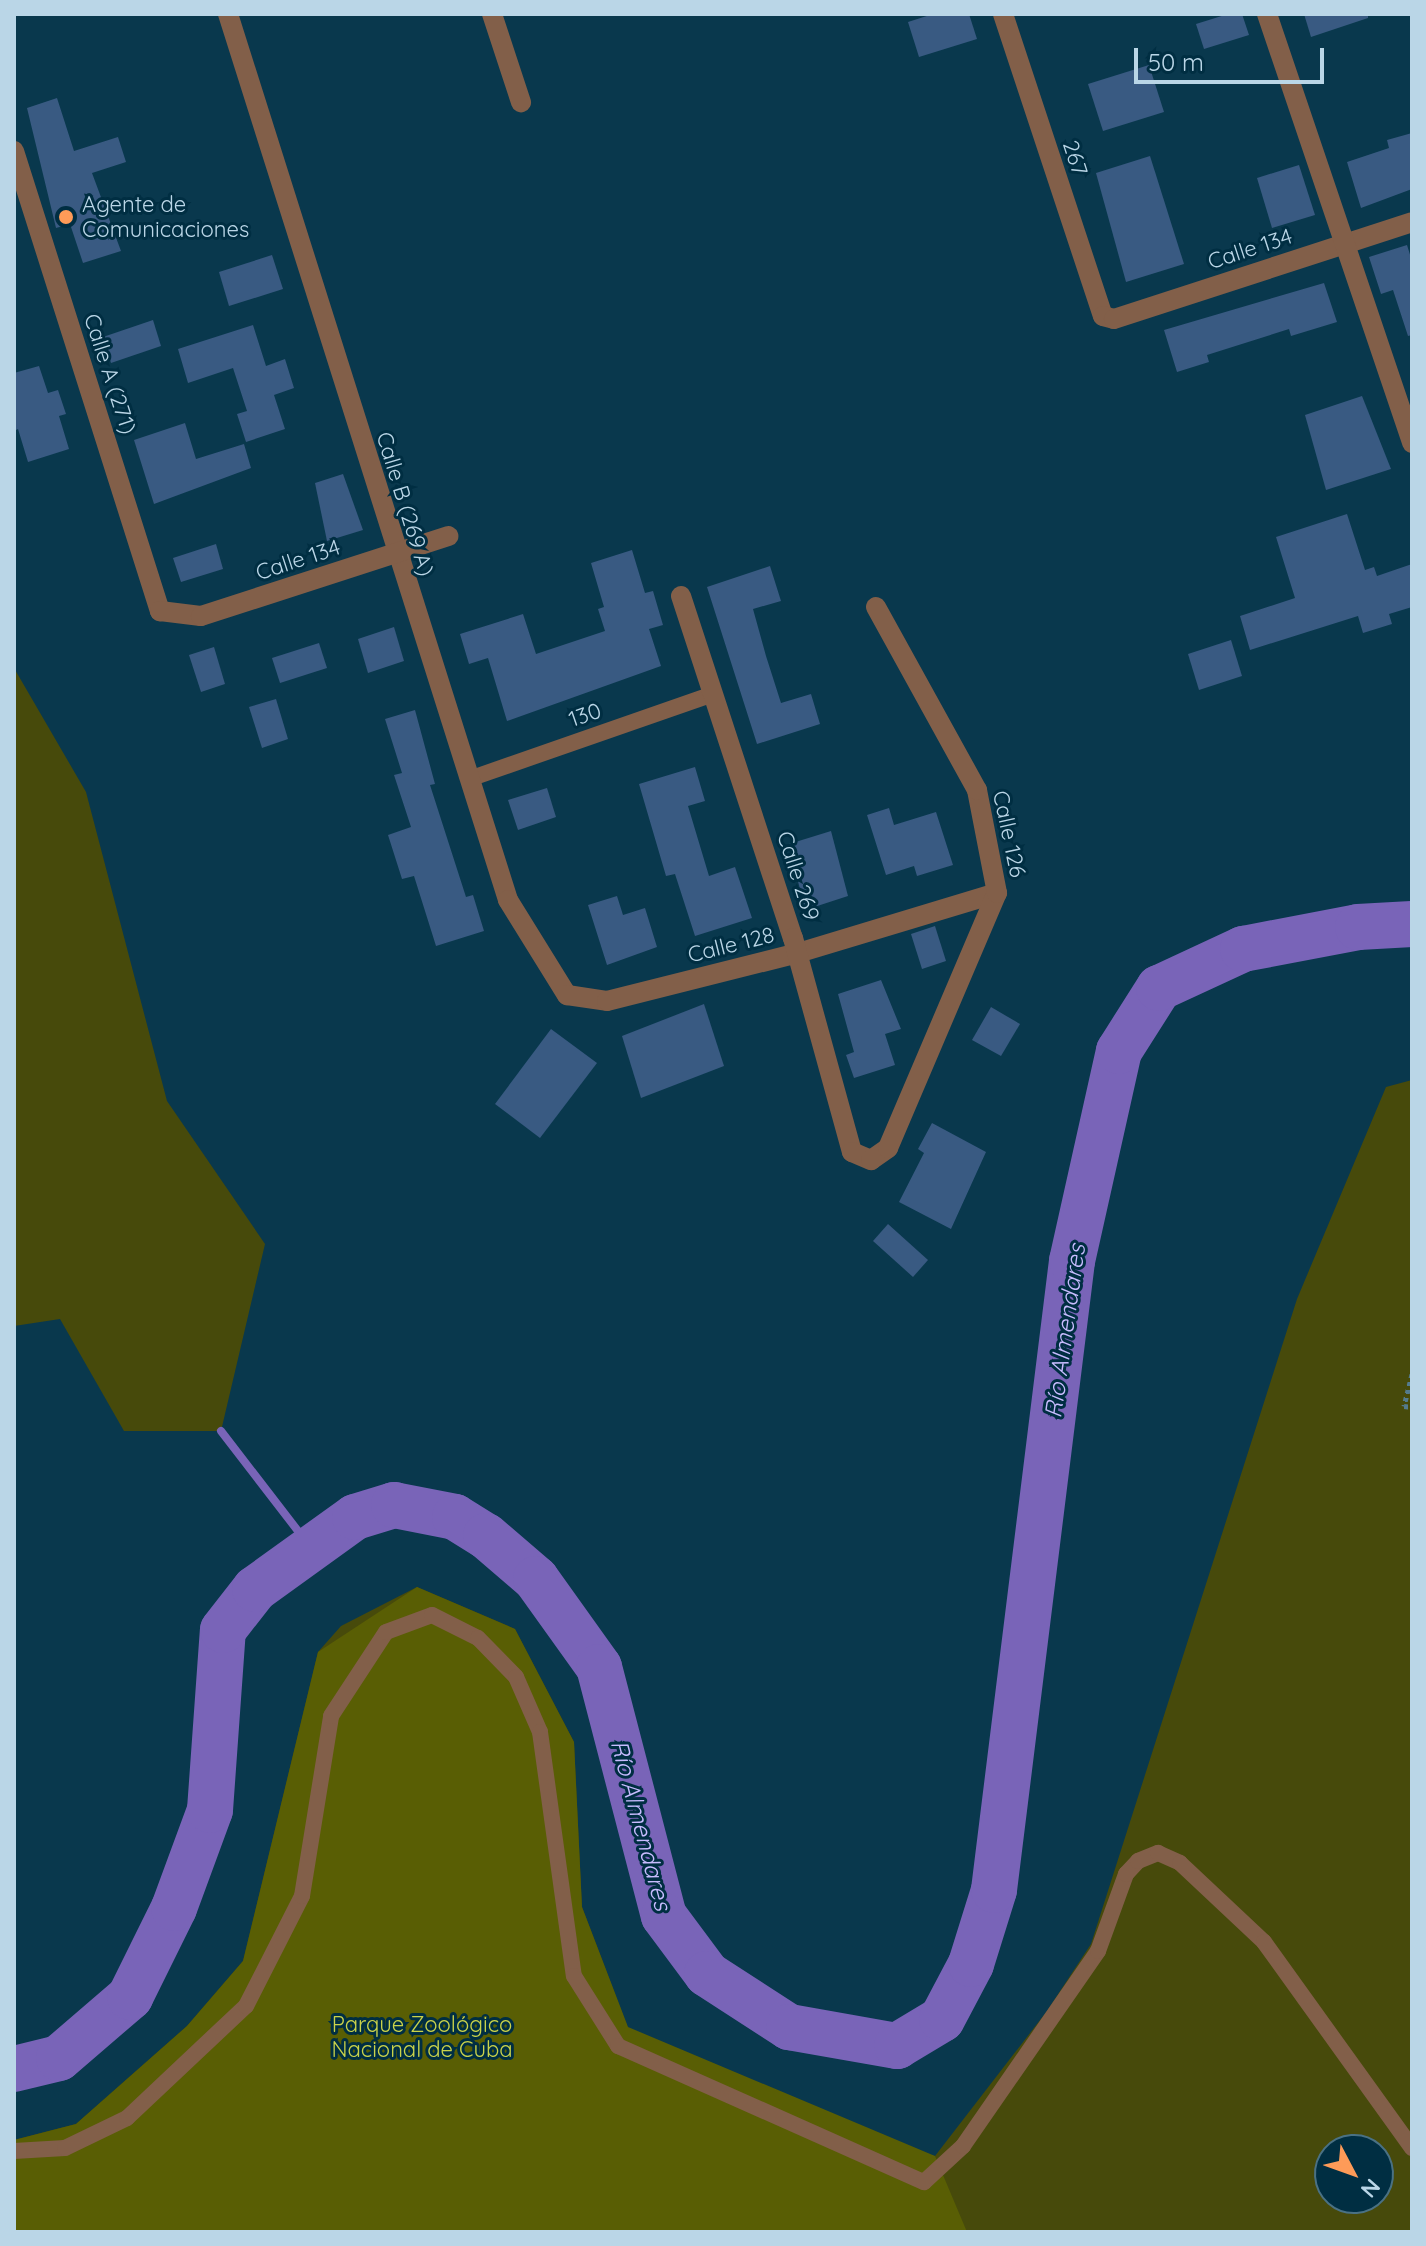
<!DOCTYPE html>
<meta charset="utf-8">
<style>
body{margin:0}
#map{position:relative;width:1426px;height:2246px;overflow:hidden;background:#09384d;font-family:Quicksand,sans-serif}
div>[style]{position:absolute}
.green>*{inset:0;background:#474a0b}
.forest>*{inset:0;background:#595e04}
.stream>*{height:8px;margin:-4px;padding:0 4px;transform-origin:4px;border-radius:4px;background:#7964b8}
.river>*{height:46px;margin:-23px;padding:0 23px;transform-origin:23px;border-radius:23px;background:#7964b8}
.building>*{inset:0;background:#395a82}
.path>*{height:5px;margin-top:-2.5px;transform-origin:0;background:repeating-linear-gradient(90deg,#547b8e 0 4px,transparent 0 8px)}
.lane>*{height:16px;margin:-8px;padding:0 8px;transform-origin:8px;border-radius:8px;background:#825f49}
.street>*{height:20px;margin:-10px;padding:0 10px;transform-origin:10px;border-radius:10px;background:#825f49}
.dots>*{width:22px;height:22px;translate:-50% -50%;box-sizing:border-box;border:4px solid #002e42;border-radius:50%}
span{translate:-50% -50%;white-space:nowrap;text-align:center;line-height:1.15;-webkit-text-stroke:6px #002e42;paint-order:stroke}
.street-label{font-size:22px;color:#bad6e7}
.poi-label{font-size:22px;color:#bad6e7}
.left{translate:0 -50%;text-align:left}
.park-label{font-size:22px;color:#cad34a}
.water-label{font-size:24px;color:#c8bcff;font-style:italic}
.frame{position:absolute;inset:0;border:16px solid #bad6e7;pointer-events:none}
.north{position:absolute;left:1314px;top:2134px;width:80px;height:80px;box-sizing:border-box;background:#002e42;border:2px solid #4a7184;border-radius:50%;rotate:131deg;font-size:22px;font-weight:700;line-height:32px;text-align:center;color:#bad6e7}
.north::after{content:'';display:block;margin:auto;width:28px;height:36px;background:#fe9b58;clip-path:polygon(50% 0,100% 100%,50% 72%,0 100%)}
.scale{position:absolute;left:1134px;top:48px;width:190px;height:36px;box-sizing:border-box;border:4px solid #bad6e7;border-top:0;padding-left:10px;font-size:24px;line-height:28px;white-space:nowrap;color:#bad6e7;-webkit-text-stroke:6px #002e42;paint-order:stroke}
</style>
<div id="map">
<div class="green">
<i style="clip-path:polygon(14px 668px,86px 792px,167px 1101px,265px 1244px,221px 1431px,124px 1431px,60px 1319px,14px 1326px)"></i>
<i style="clip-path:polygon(evenodd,1412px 1080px,1412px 2232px,14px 2232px,14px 2140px,76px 2124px,187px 2026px,243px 1961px,318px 1652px,341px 1626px,417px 1587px,515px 1629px,574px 1742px,582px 1907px,628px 2028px,879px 2143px,935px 2156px,1047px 2011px,1091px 1944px,1297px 1299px,1386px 1087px,1412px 1080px,1330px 2150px,1378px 2150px,1378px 2198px,1330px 2198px,1330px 2150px)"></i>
</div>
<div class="forest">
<i style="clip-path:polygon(417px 1587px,515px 1629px,574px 1742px,582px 1907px,628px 2027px,935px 2156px,967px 2232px,14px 2232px,14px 2140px,76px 2124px,187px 2026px,243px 1961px,318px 1652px)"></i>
</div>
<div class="stream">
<i style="left:221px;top:1431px;width:148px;rotate:52.4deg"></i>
</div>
<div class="river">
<i style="left:14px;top:2069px;width:46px;rotate:-13.7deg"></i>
<i style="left:59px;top:2058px;width:94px;rotate:-40.7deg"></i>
<i style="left:130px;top:1997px;width:99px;rotate:-63.7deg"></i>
<i style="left:174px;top:1908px;width:104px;rotate:-69.8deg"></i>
<i style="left:210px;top:1810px;width:180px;rotate:-85.9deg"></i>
<i style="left:223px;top:1630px;width:52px;rotate:-52deg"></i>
<i style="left:255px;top:1589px;width:123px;rotate:-35.8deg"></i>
<i style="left:355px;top:1517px;width:41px;rotate:-17.1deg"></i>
<i style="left:394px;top:1505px;width:62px;rotate:11.1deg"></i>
<i style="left:455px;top:1517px;width:36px;rotate:32deg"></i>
<i style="left:486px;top:1536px;width:66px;rotate:40.7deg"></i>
<i style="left:536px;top:1579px;width:108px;rotate:54.4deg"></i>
<i style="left:599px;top:1667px;width:257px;rotate:75.4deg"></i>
<i style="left:664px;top:1916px;width:72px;rotate:53.4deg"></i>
<i style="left:707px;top:1974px;width:98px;rotate:32.9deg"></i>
<i style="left:789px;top:2027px;width:110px;rotate:10deg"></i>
<i style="left:897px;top:2046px;width:52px;rotate:-31deg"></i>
<i style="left:942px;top:2019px;width:62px;rotate:-62.2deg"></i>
<i style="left:971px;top:1964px;width:77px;rotate:-72.7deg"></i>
<i style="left:994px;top:1890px;width:634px;rotate:-82.93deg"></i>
<i style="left:1072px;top:1261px;width:215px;rotate:-77.4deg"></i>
<i style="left:1119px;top:1051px;width:75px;rotate:-57.6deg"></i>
<i style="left:1159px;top:988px;width:93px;rotate:-24.9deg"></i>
<i style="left:1243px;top:949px;width:117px;rotate:-10.8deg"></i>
<i style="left:1358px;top:927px;width:54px;rotate:-3.2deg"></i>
</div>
<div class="building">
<i style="clip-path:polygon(933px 14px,969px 14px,977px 39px,919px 57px,908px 22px)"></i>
<i style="clip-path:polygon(1228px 14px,1242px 14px,1249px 35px,1204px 49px,1196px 24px)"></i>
<i style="clip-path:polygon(1304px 14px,1368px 14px,1368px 18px,1311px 37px)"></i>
<i style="clip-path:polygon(1149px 65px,1164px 112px,1103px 131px,1088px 84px)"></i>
<i style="clip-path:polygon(57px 98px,74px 151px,118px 137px,126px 162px,92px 173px,121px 251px,83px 263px,70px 224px,56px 228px,27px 108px)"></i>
<i style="clip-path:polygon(1412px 133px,1412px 189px,1361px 208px,1347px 162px,1389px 148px,1387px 140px)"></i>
<i style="clip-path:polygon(1150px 156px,1184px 264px,1126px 282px,1096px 173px)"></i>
<i style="clip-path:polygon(1299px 165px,1315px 215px,1272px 228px,1257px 178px)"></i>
<i style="clip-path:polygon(1407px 245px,1412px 261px,1412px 335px,1408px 336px,1393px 290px,1381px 294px,1369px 257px)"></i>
<i style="clip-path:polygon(272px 255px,283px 289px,229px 306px,219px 272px)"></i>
<i style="clip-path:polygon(1324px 283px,1337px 322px,1291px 336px,1289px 329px,1207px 355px,1209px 362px,1177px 372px,1164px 330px)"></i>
<i style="clip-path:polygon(153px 320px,161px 346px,111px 363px,103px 337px)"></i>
<i style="clip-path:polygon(253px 325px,266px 366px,285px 359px,294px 388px,274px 395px,285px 429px,246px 442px,237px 414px,247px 411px,233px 368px,188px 383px,178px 349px)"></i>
<i style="clip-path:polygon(39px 366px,48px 393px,58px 390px,66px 414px,59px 416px,69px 449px,28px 462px,18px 429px,14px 431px,14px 373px)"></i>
<i style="clip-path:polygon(1362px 396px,1391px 469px,1326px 490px,1305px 415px)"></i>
<i style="clip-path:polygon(185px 423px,196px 459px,244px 444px,251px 468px,154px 504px,134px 440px)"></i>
<i style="clip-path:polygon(343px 474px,363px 530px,327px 541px,315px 483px)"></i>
<i style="clip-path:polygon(1347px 514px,1365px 570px,1374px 567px,1377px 576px,1412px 564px,1412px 607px,1389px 614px,1392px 624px,1363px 633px,1358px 616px,1250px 650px,1240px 616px,1295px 598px,1276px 537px)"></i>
<i style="clip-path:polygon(216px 544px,223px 569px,181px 582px,173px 558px)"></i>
<i style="clip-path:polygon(632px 550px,645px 593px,653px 591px,663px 625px,649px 629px,661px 666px,507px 721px,488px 658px,469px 664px,460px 634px,523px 614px,536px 654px,605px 631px,598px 609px,604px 607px,591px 563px)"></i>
<i style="clip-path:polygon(770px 566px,781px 601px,753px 609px,766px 656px,781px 703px,811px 694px,820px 724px,757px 744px,707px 587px)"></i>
<i style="clip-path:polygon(394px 627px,404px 661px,368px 673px,358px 639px)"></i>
<i style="clip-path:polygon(1231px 640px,1242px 676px,1199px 690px,1188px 654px)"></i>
<i style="clip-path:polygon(319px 643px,327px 668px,280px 683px,272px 658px)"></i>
<i style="clip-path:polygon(214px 647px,225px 684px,201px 692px,189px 655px)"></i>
<i style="clip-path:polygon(276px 699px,288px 739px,262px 748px,249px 707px)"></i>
<i style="clip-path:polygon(415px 710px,435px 784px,430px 785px,466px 897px,473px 895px,484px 931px,436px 946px,414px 876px,402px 879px,388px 835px,411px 827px,394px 775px,402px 773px,385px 719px)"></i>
<i style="clip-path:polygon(695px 767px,705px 801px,688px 806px,709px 876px,735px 867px,752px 918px,695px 936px,675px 874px,666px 876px,639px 784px)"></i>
<i style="clip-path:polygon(547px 788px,556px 817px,518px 830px,508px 800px)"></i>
<i style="clip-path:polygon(889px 808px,894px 825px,936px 812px,953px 865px,917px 876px,914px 866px,886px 875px,867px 815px)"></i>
<i style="clip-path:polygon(831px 831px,848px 896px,805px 910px,789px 844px)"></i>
<i style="clip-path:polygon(617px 896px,623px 915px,645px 908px,657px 947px,607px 965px,588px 905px)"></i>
<i style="clip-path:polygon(935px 926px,946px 961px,922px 969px,911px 934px)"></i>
<i style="clip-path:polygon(881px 980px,901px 1029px,885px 1034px,895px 1065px,854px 1078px,846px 1055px,854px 1052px,838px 994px)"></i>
<i style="clip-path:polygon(704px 1004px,724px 1066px,641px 1098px,622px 1036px)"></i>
<i style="clip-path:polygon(991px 1007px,1020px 1024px,1001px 1056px,972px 1040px)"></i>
<i style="clip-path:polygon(551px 1029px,597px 1063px,540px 1138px,495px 1104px)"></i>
<i style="clip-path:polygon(932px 1123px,986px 1152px,951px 1229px,899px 1202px,924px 1153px,918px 1149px)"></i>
<i style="clip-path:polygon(888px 1224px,928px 1260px,913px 1277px,873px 1241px)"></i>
</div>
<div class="path">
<i style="left:1412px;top:1374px;width:33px;rotate:104deg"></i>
<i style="left:1404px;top:1406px;width:8px;rotate:7deg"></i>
</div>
<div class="lane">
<i style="left:472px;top:778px;width:255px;rotate:-19.2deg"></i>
<i style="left:14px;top:2151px;width:51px;rotate:-3.4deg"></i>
<i style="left:65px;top:2148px;width:69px;rotate:-25.8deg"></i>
<i style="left:127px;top:2118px;width:163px;rotate:-43.3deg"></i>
<i style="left:246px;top:2006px;width:123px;rotate:-63deg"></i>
<i style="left:302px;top:1896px;width:182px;rotate:-80.8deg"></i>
<i style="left:331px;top:1716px;width:100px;rotate:-56.8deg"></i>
<i style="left:386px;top:1632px;width:49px;rotate:-20.3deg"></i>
<i style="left:432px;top:1615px;width:51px;rotate:26.6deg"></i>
<i style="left:478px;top:1638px;width:54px;rotate:45.7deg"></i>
<i style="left:516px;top:1677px;width:60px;rotate:66.4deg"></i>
<i style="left:540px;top:1732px;width:246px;rotate:82.1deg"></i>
<i style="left:574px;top:1976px;width:83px;rotate:57.8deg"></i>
<i style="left:618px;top:2046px;width:335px;rotate:24deg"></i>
<i style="left:924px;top:2182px;width:53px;rotate:-42.7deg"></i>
<i style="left:963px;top:2146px;width:237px;rotate:-55.3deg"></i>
<i style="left:1098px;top:1951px;width:82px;rotate:-70deg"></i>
<i style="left:1126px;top:1874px;width:18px;rotate:-47deg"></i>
<i style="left:1138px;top:1861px;width:22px;rotate:-22deg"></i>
<i style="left:1158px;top:1853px;width:24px;rotate:24deg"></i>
<i style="left:1180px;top:1863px;width:115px;rotate:43.2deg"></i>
<i style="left:1264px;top:1942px;width:254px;rotate:54.3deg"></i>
</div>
<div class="street">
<i style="left:228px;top:14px;width:929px;rotate:72.46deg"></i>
<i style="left:508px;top:900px;width:112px;rotate:58.2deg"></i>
<i style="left:567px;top:995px;width:40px;rotate:8.5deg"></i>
<i style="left:607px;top:1001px;width:197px;rotate:-14.1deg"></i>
<i style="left:798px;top:953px;width:208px;rotate:-16.8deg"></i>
<i style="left:492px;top:14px;width:93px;rotate:71.8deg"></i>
<i style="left:1003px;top:14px;width:318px;rotate:71.7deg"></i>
<i style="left:1103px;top:316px;width:11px;rotate:15deg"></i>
<i style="left:1114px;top:319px;width:313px;rotate:-18deg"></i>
<i style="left:1267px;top:14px;width:453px;rotate:71.3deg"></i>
<i style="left:14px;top:151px;width:483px;rotate:72.4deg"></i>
<i style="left:160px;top:611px;width:41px;rotate:7deg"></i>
<i style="left:201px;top:616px;width:260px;rotate:-17.9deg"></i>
<i style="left:681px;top:596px;width:360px;rotate:71.9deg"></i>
<i style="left:793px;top:938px;width:222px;rotate:74.6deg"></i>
<i style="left:852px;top:1152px;width:21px;rotate:23deg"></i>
<i style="left:871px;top:1160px;width:21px;rotate:-35deg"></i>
<i style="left:888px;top:1148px;width:277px;rotate:-66.9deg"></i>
<i style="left:997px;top:893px;width:105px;rotate:-101deg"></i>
<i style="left:977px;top:790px;width:209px;rotate:-118.9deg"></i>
</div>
<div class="dots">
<i style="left:66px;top:217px;background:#fe9b58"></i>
</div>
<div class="street-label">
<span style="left:1075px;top:158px;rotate:72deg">267</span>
<span style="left:1250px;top:249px;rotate:-18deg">Calle 134</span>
<span style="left:110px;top:374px;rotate:72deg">Calle A (271)</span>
<span style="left:405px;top:504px;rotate:73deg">Calle B (269 A)</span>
<span style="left:298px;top:560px;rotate:-18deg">Calle 134</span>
<span style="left:585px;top:715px;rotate:-19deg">130</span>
<span style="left:1009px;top:834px;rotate:78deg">Calle 126</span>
<span style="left:798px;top:876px;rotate:72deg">Calle 269</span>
<span style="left:731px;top:945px;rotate:-14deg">Calle 128</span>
</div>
<div class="poi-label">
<span class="left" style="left:82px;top:217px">Agente de<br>Comunicaciones</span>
</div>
<div class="park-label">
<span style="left:422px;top:2037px">Parque Zoológico<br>Nacional de Cuba</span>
</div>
<div class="water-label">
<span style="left:1065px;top:1331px;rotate:-82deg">Río Almendares</span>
<span style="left:641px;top:1825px;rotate:75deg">Río Almendares</span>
</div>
<div class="frame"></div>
<div class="north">N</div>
<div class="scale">50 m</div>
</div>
